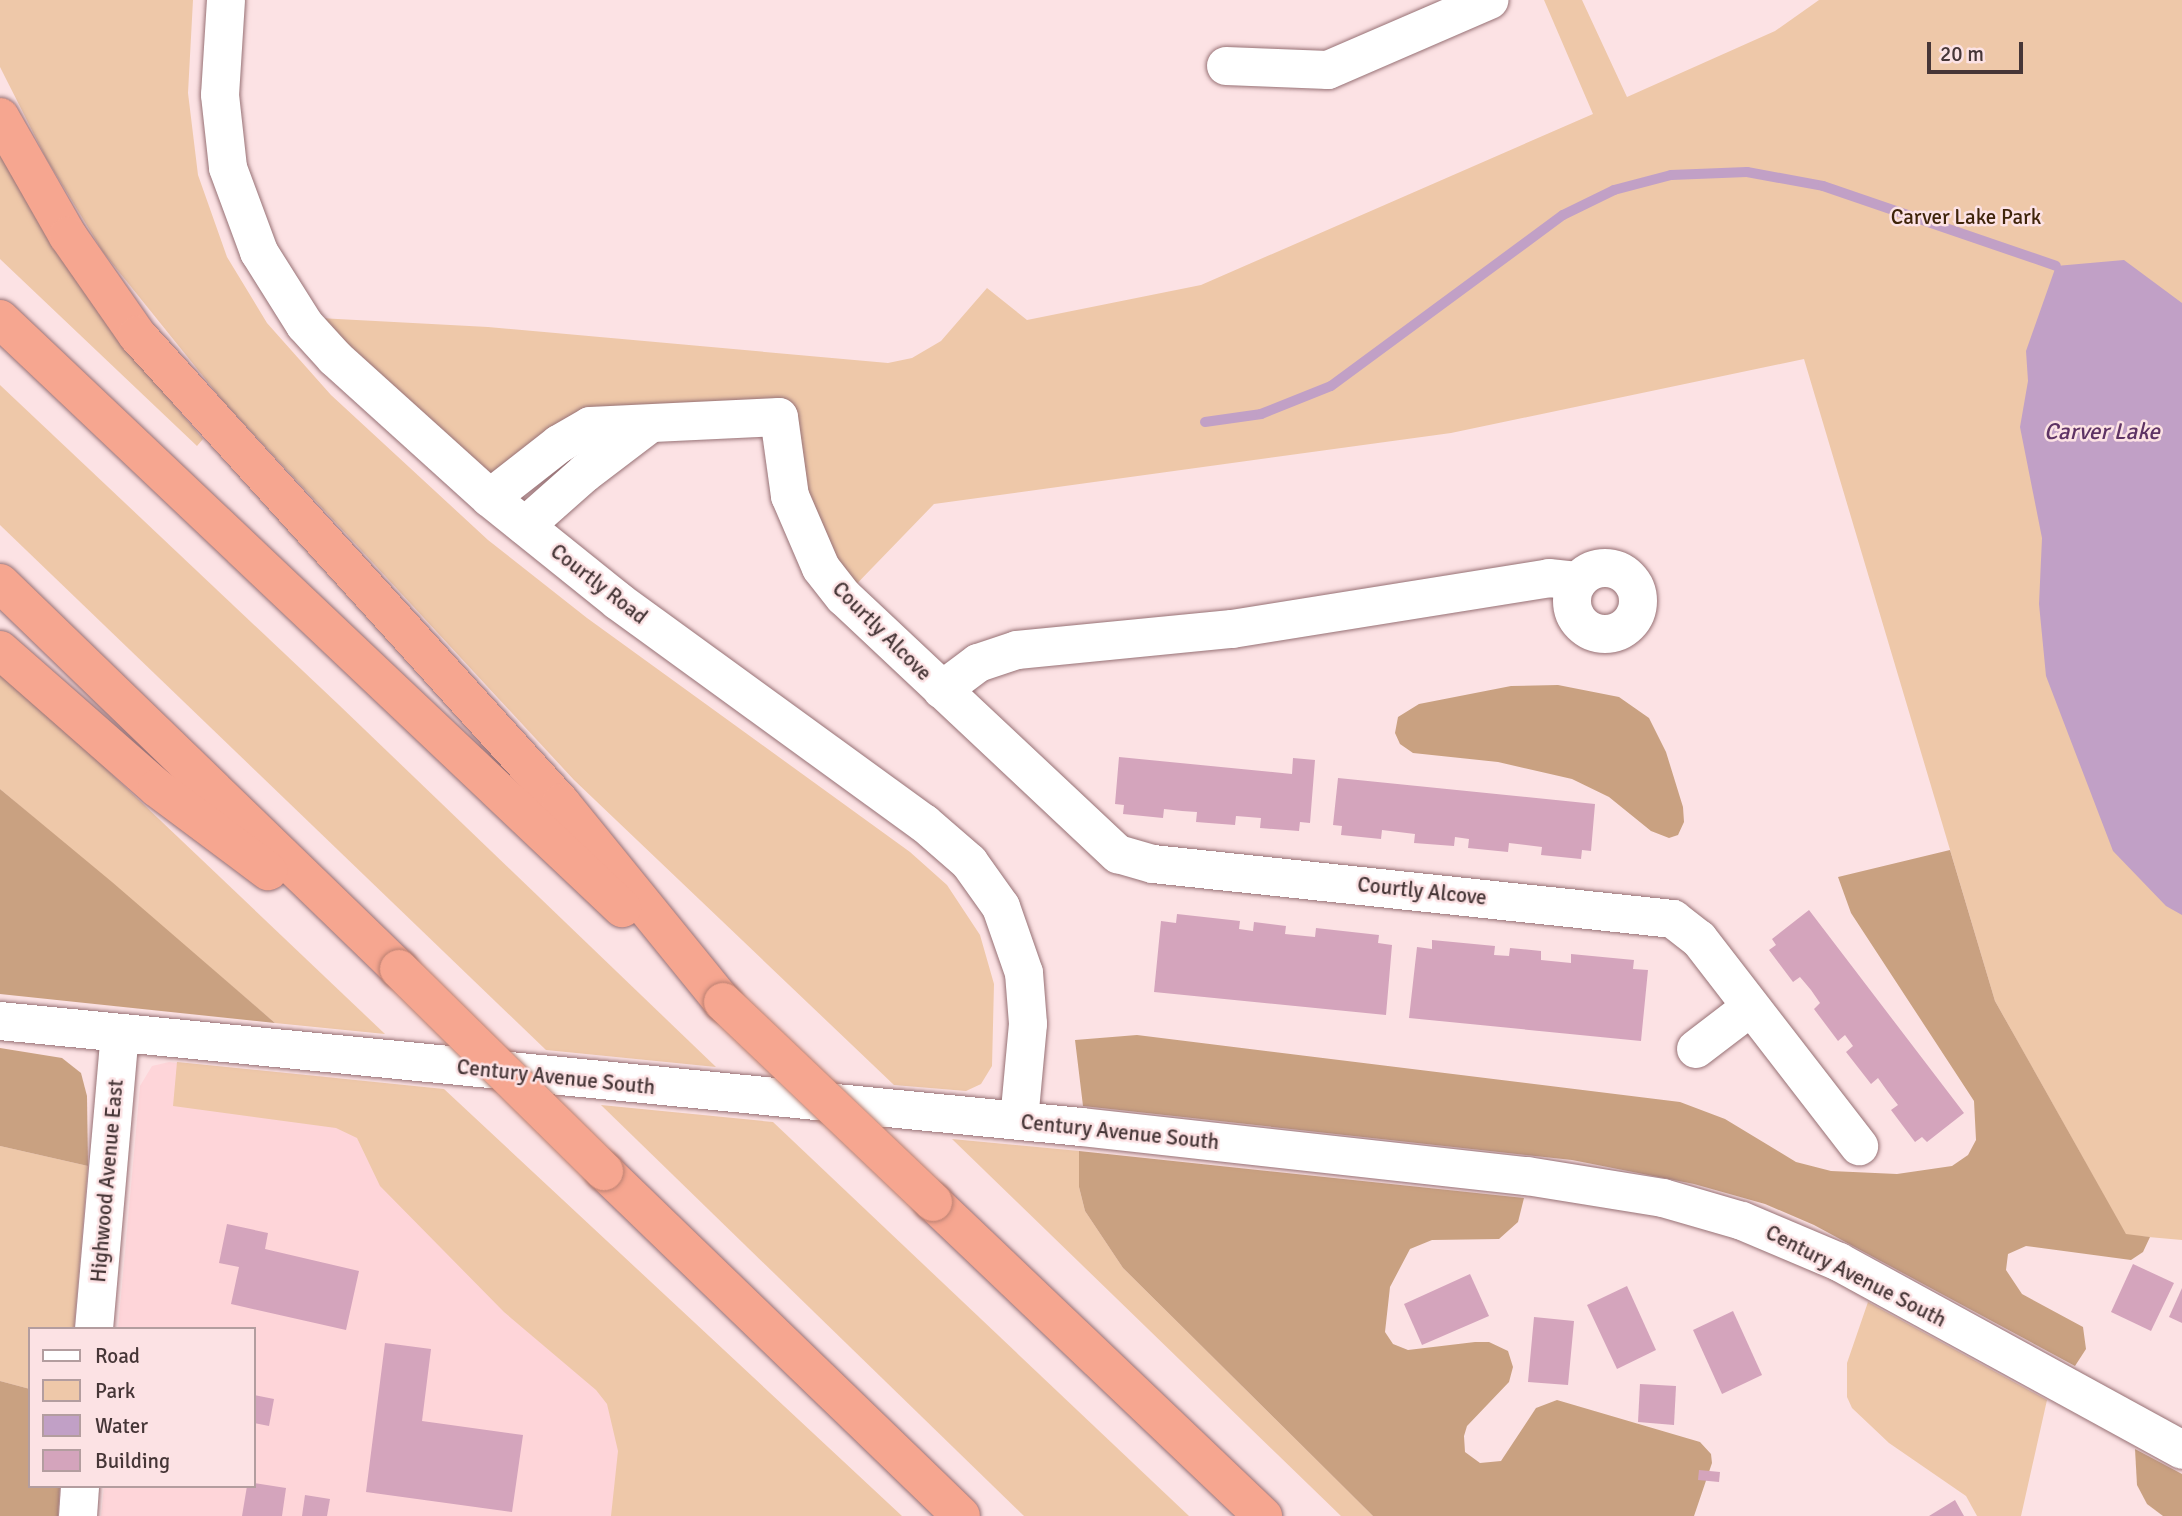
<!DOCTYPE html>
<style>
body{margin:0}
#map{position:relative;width:2182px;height:1516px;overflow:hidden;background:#fce2e4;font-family:Signika,sans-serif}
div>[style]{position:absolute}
.built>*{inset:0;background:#fed5d9}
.green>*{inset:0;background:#eec8a9}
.forest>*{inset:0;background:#c9a181}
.water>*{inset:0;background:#c1a0c6}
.stream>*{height:10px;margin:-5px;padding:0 5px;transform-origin:5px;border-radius:5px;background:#c1a0c6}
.building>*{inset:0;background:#d4a4bc}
.roads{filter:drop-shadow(0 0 2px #977175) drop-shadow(0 0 2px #977175)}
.minor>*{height:38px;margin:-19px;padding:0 19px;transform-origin:19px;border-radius:19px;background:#fff}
.minor>.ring{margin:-19px;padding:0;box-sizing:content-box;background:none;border:38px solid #fff;border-radius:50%}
.tertiary>*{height:38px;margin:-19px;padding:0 19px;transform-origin:19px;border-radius:19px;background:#fff}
.motorway>*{height:38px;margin:-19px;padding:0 19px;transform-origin:19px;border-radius:19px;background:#f6a690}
.bridges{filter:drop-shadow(0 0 2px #b87f71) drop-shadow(0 0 2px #b87f71)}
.motorway-bridge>*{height:38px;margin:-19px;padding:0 19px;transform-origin:19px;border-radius:19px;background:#f6a690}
span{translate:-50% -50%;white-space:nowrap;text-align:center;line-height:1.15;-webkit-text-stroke:5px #fce2e4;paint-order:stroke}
.park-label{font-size:21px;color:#3f240a}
.street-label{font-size:21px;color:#463637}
.water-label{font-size:23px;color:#5e3364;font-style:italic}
.legend{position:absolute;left:28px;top:1327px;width:228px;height:161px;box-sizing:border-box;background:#fce2e4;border:2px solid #b39d9f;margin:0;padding:9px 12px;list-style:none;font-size:21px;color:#463637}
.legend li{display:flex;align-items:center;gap:14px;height:35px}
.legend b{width:35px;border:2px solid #b39d9f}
.scale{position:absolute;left:1927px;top:42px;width:96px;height:32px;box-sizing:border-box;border:4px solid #463637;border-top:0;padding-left:9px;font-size:21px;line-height:24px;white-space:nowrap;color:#463637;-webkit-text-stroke:5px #fce2e4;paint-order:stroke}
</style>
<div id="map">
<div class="built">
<i style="clip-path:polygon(169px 1062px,337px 1078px,870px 1516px,101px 1516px,104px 1486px,254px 1486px,254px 1329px,118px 1329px,140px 1086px,152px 1066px)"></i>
</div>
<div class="green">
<i style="clip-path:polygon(0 0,193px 0,188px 93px,198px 175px,227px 257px,267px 323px,331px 395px,488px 540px,587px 618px,910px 852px,947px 885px,980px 935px,994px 984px,992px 1066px,981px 1084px,966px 1091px,894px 1085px,574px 780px,223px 401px,103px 252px,46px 158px,0 67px)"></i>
<i style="clip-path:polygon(1544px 0,1582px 0,1627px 97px,1775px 31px,1819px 0,2182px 0,2182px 1240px,2126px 1235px,1995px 1001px,1804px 359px,1451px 433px,934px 504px,844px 597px,778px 417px,590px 426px,490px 498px,300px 317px,488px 327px,888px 363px,912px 358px,941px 341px,987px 288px,1027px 320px,1201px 285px,1593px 114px)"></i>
<i style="clip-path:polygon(0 155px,48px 238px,121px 342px,203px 439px,197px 446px,0 259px)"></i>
<i style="clip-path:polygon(0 385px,339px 705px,716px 1067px,546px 1050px,0 525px)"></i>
<i style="clip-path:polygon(0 671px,59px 724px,385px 1034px,275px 1023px,0 789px)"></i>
<i style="clip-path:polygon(177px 1062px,444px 1089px,902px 1516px,611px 1516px,618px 1451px,607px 1404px,596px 1390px,504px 1312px,380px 1186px,357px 1138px,336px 1128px,173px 1106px)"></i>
<i style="clip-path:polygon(601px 1105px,773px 1122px,1189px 1516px,1024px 1516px)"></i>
<i style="clip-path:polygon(952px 1139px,1079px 1151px,1079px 1187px,1085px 1211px,1123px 1268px,1373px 1516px,1341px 1516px)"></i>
<i style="clip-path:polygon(0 1146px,88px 1166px,74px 1329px,30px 1329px,30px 1389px,0 1381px)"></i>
<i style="clip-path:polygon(1868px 1302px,2047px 1400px,2021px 1516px,1977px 1516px,1966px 1496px,1889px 1443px,1852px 1408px,1847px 1397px,1847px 1363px)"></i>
</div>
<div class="forest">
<i style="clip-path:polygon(1558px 685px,1619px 697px,1649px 718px,1666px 752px,1683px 807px,1684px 822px,1678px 835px,1669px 838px,1651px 831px,1609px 797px,1572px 779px,1498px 762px,1413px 753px,1400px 744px,1395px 733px,1398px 717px,1419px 704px,1511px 686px)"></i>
<i style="clip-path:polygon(0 789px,112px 882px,275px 1023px,0 994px)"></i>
<i style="clip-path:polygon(1950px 850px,1995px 1001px,2126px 1234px,2150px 1237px,2143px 1252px,2131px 1260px,2026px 1246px,2008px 1254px,2006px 1270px,2022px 1294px,2083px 1327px,2086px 1349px,2075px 1366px,1814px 1225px,1765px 1204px,1694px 1184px,1572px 1160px,1083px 1106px,1075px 1040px,1137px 1035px,1680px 1102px,1725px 1119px,1796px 1162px,1831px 1171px,1897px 1174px,1952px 1166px,1968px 1155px,1976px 1140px,1974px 1101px,1851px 913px,1838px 877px)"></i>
<i style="clip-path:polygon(0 1048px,62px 1058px,81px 1073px,87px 1096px,88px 1166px,0 1146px)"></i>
<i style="clip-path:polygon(1079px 1151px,1524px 1198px,1518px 1222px,1499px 1239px,1432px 1240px,1410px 1249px,1390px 1287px,1385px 1332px,1393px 1344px,1408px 1350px,1475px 1342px,1489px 1342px,1508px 1351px,1513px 1367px,1509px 1382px,1467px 1426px,1464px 1436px,1465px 1452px,1480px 1463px,1501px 1461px,1536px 1408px,1557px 1400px,1700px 1442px,1711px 1454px,1712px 1463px,1694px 1516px,1373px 1516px,1123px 1268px,1085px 1211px,1079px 1187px)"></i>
<i style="clip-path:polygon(0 1381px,30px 1389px,30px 1486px,60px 1486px,58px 1516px,0 1516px)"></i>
<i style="clip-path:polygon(2135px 1449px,2182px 1474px,2182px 1516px,2163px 1516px,2147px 1504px,2137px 1485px)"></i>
</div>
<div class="water">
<i style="clip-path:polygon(2124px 260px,2182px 303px,2182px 915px,2166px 906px,2113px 851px,2046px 676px,2039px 604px,2042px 538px,2020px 427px,2028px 381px,2026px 351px,2056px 266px)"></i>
</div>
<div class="stream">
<i style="left:1205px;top:422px;width:57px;rotate:-8.1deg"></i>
<i style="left:1261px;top:414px;width:75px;rotate:-21.8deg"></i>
<i style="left:1331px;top:386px;width:288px;rotate:-36.4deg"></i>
<i style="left:1563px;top:215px;width:57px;rotate:-26.1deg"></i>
<i style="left:1614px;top:190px;width:59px;rotate:-14.7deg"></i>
<i style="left:1671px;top:175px;width:76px;rotate:-2.3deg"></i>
<i style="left:1747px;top:172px;width:77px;rotate:10.4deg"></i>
<i style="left:1823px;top:186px;width:246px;rotate:18.9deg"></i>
</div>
<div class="building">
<i style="clip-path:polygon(1119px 757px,1292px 774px,1293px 758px,1315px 760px,1310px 823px,1300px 822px,1299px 831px,1260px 828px,1261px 818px,1236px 816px,1235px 825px,1196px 822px,1197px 812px,1182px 811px,1164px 809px,1163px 818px,1123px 814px,1124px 805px,1115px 804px)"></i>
<i style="clip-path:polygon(1338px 778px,1595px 804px,1591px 851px,1582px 850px,1581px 859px,1541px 855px,1542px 847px,1509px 843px,1508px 852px,1468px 848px,1469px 839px,1455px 837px,1454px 846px,1414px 843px,1415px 834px,1382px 830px,1381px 839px,1341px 835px,1342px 826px,1333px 825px)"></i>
<i style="clip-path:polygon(1809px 910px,1964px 1113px,1927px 1142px,1922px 1137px,1915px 1142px,1891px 1110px,1898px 1105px,1888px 1092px,1878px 1078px,1871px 1084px,1846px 1052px,1853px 1046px,1845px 1035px,1838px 1041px,1814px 1009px,1820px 1003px,1811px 990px,1800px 977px,1793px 982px,1769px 950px,1776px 945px,1772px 939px)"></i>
<i style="clip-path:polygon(1177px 914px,1240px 921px,1239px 929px,1253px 931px,1254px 922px,1286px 926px,1285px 934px,1315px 937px,1316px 928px,1379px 935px,1378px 943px,1392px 945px,1386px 1015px,1154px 992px,1161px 921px,1176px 923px)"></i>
<i style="clip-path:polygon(1432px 940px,1495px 946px,1494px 955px,1509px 956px,1510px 948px,1541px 951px,1541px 960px,1571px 963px,1571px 954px,1634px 960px,1633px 969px,1648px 970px,1641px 1041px,1409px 1018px,1417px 947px,1432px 949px)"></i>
<i style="clip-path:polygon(227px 1224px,268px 1233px,265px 1249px,359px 1271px,346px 1330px,231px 1304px,239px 1267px,219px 1263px)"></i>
<i style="clip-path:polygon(2133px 1264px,2174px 1283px,2151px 1331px,2111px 1312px)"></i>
<i style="clip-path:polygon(1470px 1274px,1489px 1316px,1422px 1345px,1404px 1304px)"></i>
<i style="clip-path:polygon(1627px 1286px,1656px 1350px,1617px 1369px,1587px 1305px)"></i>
<i style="clip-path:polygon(2182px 1288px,2182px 1323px,2169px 1317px)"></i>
<i style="clip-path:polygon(1733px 1311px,1762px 1375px,1722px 1394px,1693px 1330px)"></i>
<i style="clip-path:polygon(1534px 1317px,1574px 1321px,1568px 1385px,1528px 1382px)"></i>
<i style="clip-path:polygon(385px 1343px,431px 1349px,422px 1421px,523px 1435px,512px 1512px,366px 1492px)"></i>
<i style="clip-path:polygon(1640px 1384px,1676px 1386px,1674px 1425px,1638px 1422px)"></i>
<i style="clip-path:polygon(254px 1395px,274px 1399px,269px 1426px,254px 1423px)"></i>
<i style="clip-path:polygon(1699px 1470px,1720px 1472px,1719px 1482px,1698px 1480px)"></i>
<i style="clip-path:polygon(254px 1483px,286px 1488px,282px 1516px,242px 1516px,247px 1486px)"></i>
<i style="clip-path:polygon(305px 1495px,330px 1499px,327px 1516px,302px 1516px)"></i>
<i style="clip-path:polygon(1955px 1500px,1964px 1516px,1929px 1516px)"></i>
</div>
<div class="roads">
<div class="minor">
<i style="left:1226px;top:66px;width:102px;rotate:2.2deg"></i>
<i style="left:1328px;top:70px;width:176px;rotate:-23.4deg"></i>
<i style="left:490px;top:498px;width:88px;rotate:-38deg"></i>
<i style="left:559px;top:444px;width:36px;rotate:-30deg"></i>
<i style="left:590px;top:426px;width:189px;rotate:-2.7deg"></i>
<i style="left:779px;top:417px;width:80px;rotate:82.1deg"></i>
<i style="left:790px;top:496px;width:78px;rotate:66.7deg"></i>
<i style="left:821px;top:568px;width:37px;rotate:52deg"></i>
<i style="left:844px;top:597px;width:376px;rotate:43.2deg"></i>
<i style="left:1118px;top:854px;width:36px;rotate:16deg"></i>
<i style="left:1153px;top:864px;width:523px;rotate:6.04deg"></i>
<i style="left:1673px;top:919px;width:33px;rotate:38deg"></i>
<i style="left:1699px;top:939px;width:262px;rotate:52.3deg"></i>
<i style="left:525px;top:526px;width:80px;rotate:-41.5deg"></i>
<i style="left:585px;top:473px;width:78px;rotate:-37.2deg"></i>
<i class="ring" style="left:1572px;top:568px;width:28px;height:28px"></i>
<i style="left:942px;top:690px;width:45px;rotate:-36.9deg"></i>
<i style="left:978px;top:663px;width:41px;rotate:-18.4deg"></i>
<i style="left:1017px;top:650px;width:216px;rotate:-5.6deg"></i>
<i style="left:1232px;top:629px;width:321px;rotate:-9.1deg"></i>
<i style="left:1549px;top:578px;width:28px;rotate:6deg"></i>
<i style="left:1696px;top:1049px;width:69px;rotate:-37.4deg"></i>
</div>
<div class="tertiary">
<i style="left:226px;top:0;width:95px;rotate:93.6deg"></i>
<i style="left:220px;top:95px;width:73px;rotate:83.7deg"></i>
<i style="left:228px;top:168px;width:90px;rotate:69.7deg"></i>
<i style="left:259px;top:252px;width:86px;rotate:57.8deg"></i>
<i style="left:305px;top:325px;width:45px;rotate:47.7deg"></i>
<i style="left:335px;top:358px;width:209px;rotate:42.1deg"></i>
<i style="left:490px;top:498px;width:164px;rotate:38.8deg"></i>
<i style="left:618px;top:601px;width:378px;rotate:36deg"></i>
<i style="left:924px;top:823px;width:60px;rotate:40.9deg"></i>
<i style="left:969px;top:862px;width:55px;rotate:54.6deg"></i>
<i style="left:1001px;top:907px;width:70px;rotate:70.8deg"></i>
<i style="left:1024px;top:973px;width:51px;rotate:85.5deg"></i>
<i style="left:1028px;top:1024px;width:97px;rotate:95.3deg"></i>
<i style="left:0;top:1021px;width:1086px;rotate:5.6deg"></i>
<i style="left:1081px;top:1127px;width:449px;rotate:6.3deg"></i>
<i style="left:1527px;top:1176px;width:138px;rotate:9.2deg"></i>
<i style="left:1663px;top:1198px;width:82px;rotate:16.2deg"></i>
<i style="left:1742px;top:1221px;width:105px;rotate:22.9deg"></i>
<i style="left:1839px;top:1262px;width:391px;rotate:28.7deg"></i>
<i style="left:94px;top:1329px;width:296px;rotate:-85deg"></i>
<i style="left:78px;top:1516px;width:30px;rotate:-86deg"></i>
</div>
<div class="motorway">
<i style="left:0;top:117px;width:137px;rotate:60.3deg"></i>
<i style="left:68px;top:236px;width:121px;rotate:55.1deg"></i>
<i style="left:137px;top:335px;width:632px;rotate:47.82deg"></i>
<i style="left:561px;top:803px;width:257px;rotate:50.9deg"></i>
<i style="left:0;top:319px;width:857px;rotate:43.44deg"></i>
<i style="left:0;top:583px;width:555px;rotate:44.05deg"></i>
<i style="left:0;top:650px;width:209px;rotate:41.3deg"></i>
<i style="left:157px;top:788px;width:139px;rotate:36.8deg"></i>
<i style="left:604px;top:1171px;width:496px;rotate:44deg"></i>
<i style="left:933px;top:1202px;width:456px;rotate:43.6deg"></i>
</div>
</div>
<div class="bridges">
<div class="motorway-bridge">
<i style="left:399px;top:969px;width:288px;rotate:44.6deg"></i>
<i style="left:723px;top:1002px;width:290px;rotate:43.6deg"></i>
</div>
</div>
<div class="park-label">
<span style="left:1966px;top:217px">Carver Lake Park</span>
</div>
<div class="street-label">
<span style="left:599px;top:584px;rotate:38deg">Courtly Road</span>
<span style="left:882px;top:631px;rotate:45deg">Courtly Alcove</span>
<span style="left:1422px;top:891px;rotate:6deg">Courtly Alcove</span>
<span style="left:556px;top:1077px;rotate:6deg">Century Avenue South</span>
<span style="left:1120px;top:1132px;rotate:6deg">Century Avenue South</span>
<span style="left:107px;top:1181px;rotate:-85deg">Highwood Avenue East</span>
<span style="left:1856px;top:1276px;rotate:27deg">Century Avenue South</span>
</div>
<div class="water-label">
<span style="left:2102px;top:432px">Carver Lake</span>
</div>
<ul class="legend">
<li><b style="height:9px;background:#fff"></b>Road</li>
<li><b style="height:19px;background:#eec8a9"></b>Park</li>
<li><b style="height:19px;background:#c1a0c6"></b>Water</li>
<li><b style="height:19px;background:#d4a4bc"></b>Building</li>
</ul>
<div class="scale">20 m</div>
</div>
